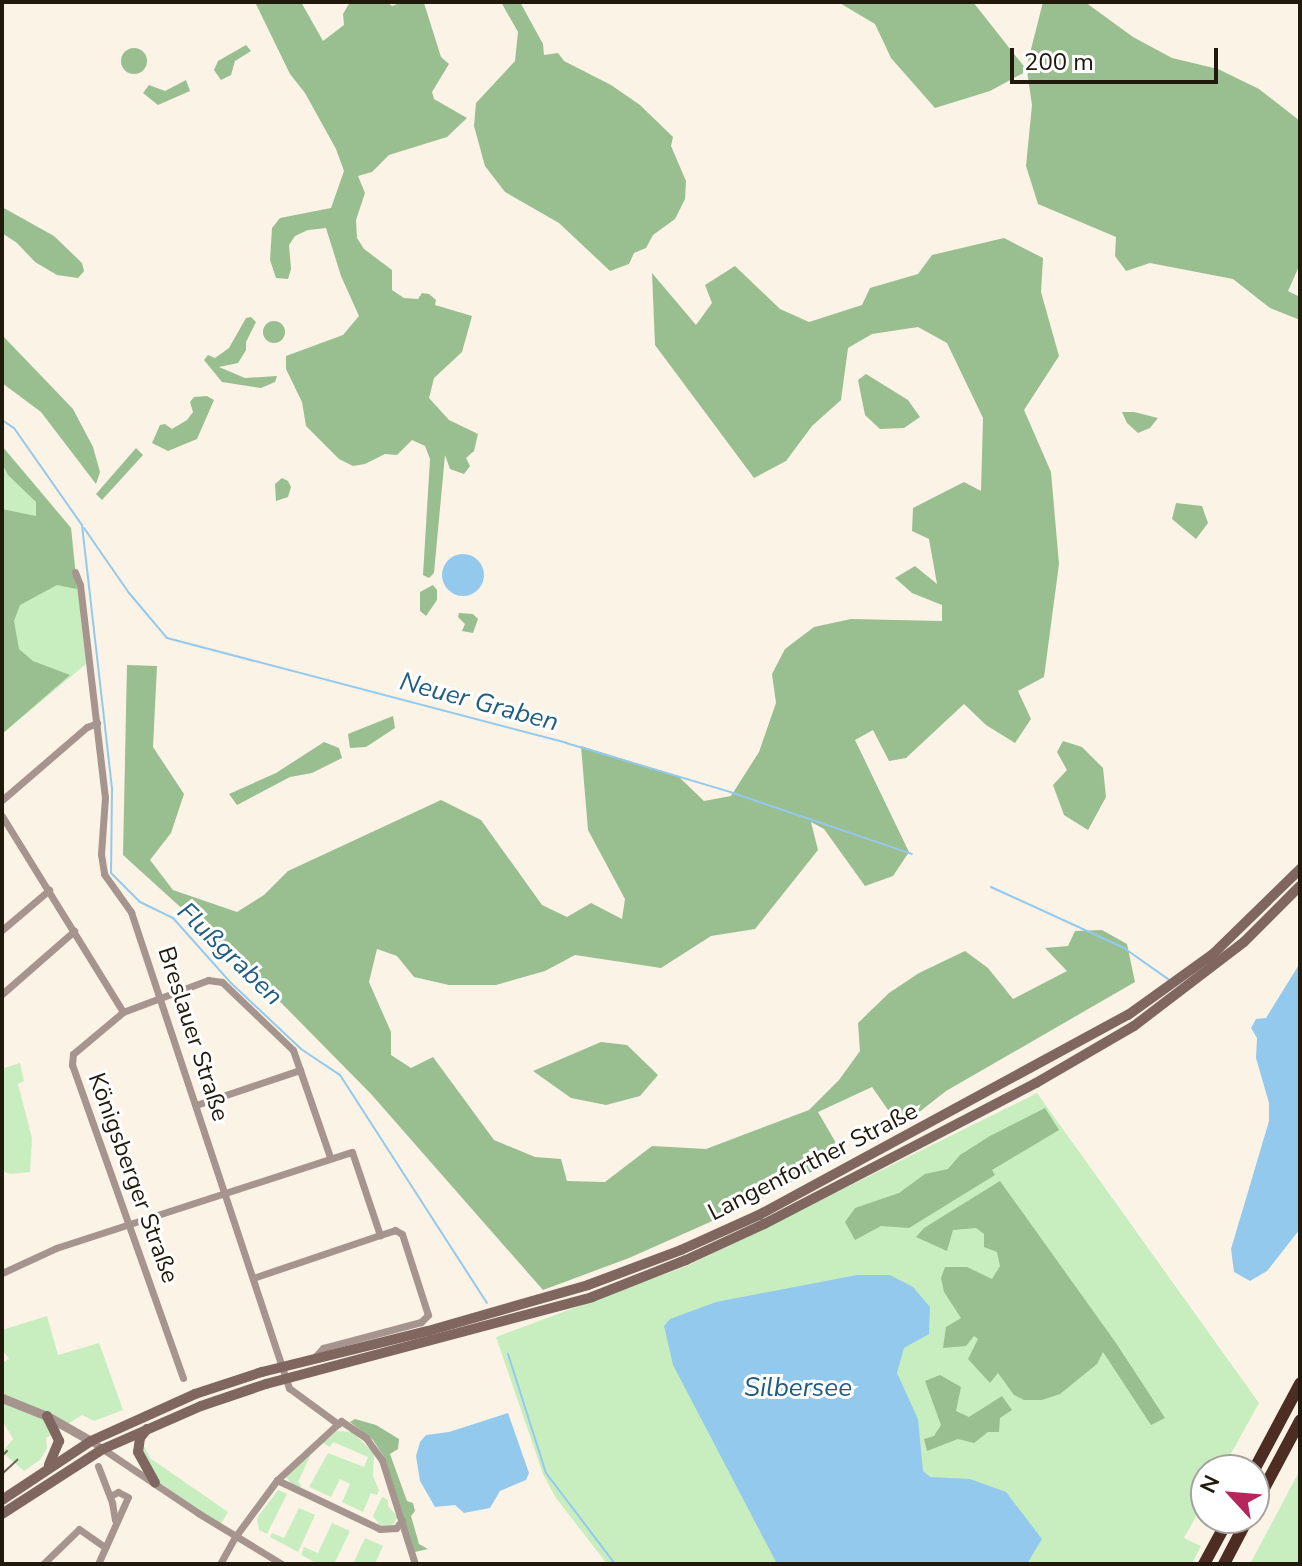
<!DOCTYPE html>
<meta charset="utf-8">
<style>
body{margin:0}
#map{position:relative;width:1302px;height:1566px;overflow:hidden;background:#fbf3e6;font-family:"Nunito Sans",sans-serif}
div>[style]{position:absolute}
.green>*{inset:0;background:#c8eebf}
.forest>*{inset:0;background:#99be8f}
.round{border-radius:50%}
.water>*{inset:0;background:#94c9ee}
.stream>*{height:2px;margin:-1px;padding:0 1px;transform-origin:1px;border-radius:1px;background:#94c9ee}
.minor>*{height:7px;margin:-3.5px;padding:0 3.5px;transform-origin:3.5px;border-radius:3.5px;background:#a6948f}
.tertiary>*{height:9px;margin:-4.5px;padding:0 4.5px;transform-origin:4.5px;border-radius:4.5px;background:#a6948f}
.secondary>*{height:10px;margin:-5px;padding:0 5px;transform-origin:5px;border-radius:5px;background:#7f675f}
.motorway>*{height:12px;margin:-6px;padding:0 6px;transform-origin:6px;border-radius:6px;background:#4c2c23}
.tram>*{height:2px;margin:-1px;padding:0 1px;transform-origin:1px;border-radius:1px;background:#6e6659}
span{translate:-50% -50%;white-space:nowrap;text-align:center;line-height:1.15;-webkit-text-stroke:6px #fff;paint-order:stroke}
.street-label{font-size:24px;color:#20190c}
.water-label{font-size:26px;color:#215d81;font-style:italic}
.frame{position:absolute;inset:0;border:4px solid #20190c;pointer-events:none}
.north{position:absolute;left:1190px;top:1454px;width:80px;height:80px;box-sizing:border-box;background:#fff;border:2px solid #a6a39e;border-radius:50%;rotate:296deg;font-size:22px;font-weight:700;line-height:32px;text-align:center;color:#20190c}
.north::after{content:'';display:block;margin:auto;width:28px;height:36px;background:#b4265c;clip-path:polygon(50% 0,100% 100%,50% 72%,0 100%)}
.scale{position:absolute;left:1010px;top:48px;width:208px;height:36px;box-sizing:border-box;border:4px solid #20190c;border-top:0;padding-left:10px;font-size:24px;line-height:28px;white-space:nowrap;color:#20190c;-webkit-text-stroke:6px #fff;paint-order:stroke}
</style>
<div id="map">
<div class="green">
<i style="clip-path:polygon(2px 446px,71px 528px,86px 664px,2px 734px)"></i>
<i style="clip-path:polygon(20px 1063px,24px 1081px,18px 1084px,32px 1138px,30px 1172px,10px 1174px,2px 1171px,2px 1069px)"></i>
<i style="clip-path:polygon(1037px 1093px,1259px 1403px,1222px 1470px,1206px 1470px,1206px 1498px,1184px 1538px,1201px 1546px,1192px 1564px,607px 1564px,556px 1498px,543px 1474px,496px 1337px,687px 1266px)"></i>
<i style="clip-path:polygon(47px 1316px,58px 1355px,99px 1343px,123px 1410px,94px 1421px,82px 1415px,46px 1438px,47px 1448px,40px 1460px,24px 1471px,2px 1452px,13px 1439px,2px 1420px,2px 1363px,9px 1359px,2px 1349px,2px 1330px)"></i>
<i style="clip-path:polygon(337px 1431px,352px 1432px,374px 1453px,373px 1476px,379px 1490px,377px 1495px,371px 1493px,363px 1512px,342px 1502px,350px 1484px,340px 1479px,331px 1497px,309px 1487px,328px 1453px,364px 1467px,368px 1457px,333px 1442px,330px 1447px,323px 1443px)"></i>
<i style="clip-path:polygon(138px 1446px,144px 1446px,150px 1458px,228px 1512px,219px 1527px,162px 1484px,159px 1487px)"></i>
<i style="clip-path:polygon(311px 1454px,298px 1482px,302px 1486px,296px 1489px,286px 1477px)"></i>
<i style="clip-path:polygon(1300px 1470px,1300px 1564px,1250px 1564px)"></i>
<i style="clip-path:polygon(278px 1490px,287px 1494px,267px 1534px,259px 1530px,257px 1518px)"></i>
<i style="clip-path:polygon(382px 1497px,388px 1500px,388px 1506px,398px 1517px,391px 1527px,381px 1527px,373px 1516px)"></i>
<i style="clip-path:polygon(299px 1508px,315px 1515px,298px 1552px,270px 1537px,272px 1533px,284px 1538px)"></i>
<i style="clip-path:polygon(332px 1523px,350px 1531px,334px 1564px,318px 1564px,301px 1555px,304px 1547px,318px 1553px)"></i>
<i style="clip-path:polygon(365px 1538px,383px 1546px,375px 1564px,353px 1564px)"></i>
</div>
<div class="forest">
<i style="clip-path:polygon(255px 2px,301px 2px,323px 41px,344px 25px,343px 14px,350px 2px,387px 2px,392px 6px,402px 2px,424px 3px,441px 57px,449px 64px,432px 92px,434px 99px,467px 118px,447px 137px,389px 155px,372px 172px,358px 176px,365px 193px,356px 220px,357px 238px,364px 249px,392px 270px,392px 290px,404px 298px,418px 299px,422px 293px,429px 294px,436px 300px,435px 305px,472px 316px,462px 352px,434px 378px,429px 398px,449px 420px,478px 434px,474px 451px,466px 458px,470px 466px,464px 474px,450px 469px,445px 455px,434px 573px,429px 578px,423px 575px,430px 459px,425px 446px,412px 440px,397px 455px,385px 454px,365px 464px,353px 466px,339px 459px,306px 426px,302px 402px,286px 369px,286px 356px,343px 335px,359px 316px,341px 276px,326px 228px,308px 230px,295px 236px,289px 245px,291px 269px,288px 279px,276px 278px,270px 260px,272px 228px,280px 218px,331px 208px,344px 171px,336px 149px,305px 93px,290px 74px)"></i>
<i style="clip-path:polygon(501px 2px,520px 2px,543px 44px,544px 55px,558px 53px,564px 61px,611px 85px,640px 105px,673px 137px,671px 146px,686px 181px,685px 199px,675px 219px,653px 235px,646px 248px,634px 253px,629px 264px,610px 271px,559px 223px,505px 192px,485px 166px,474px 126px,476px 103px,515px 61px,518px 32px)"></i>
<i style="clip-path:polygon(838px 2px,973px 2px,1026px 69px,1043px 2px,1085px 2px,1133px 37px,1172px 58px,1218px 69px,1259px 89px,1300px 121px,1300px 264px,1288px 291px,1300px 297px,1300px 320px,1270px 308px,1233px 279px,1150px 263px,1126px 271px,1115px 256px,1116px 237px,1038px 204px,1026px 166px,1032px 105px,1027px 71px,990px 91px,935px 108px,891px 58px,875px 24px)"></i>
<i style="clip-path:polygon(246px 45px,251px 51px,235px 61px,231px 75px,221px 80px,214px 70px,218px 61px)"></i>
<i class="round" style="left:121px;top:48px;width:26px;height:26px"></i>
<i style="clip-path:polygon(186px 80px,190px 91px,158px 105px,143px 93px,149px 85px,165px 91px)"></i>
<i style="clip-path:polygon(2px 207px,54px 236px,82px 263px,84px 271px,78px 278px,57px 275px,35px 262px,17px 243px,2px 233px)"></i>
<i style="clip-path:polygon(1004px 238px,1043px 258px,1041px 292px,1059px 356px,1024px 410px,1051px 472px,1059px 564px,1044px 677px,1018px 691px,1031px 719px,1015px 743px,986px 725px,964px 704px,906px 758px,889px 761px,873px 730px,855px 740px,909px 852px,893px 876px,865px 886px,824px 829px,811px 822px,818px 850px,755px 929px,711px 936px,661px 968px,575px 955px,545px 971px,496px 985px,449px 985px,414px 977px,397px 956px,377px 949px,369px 982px,391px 1032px,391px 1055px,411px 1068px,433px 1057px,494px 1140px,535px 1157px,561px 1159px,567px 1181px,605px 1182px,652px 1146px,706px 1149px,809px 1110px,839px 1080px,860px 1051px,858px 1023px,889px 993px,919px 973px,965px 951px,988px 968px,1013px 999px,1067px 971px,1045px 948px,1068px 946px,1075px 931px,1102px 930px,1127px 944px,1135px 982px,946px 1091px,900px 1127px,872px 1087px,818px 1112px,843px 1155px,753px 1203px,629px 1258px,543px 1290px,371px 1094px,242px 963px,123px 855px,127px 665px,157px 666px,153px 747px,184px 794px,171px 833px,150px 860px,173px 890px,237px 912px,264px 895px,288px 871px,441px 800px,481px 820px,542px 905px,567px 917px,591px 903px,622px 919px,625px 899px,588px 830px,581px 746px,678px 776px,704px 801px,731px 796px,759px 752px,776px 703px,772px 674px,785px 649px,814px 627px,851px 619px,942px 621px,942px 605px,912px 593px,895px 578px,915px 566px,937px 584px,929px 539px,912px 531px,913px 508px,964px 482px,981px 491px,983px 418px,947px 343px,918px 327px,872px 334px,848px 348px,841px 400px,812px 426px,786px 461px,754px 478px,655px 345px,652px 273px,696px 325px,712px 303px,705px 285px,735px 266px,780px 309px,809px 322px,862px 305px,870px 288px,918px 274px,932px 255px)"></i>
<i style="clip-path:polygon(251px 317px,256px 322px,246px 342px,246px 350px,238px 363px,219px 367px,245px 378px,277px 376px,275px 382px,261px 388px,222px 382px,204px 360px,208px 355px,215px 358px,229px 348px,246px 318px)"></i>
<i class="round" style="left:263px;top:321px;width:22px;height:22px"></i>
<i style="clip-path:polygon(2px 335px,73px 409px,93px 447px,100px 472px,96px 484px,41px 412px,2px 383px)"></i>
<i style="clip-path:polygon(866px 374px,908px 400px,920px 417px,904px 428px,880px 429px,865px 415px,858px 380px)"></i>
<i style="clip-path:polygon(207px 396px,214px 400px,197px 439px,168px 451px,152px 443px,160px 425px,165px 424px,172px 429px,187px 420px,193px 412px,190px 402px,194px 397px)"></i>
<i style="clip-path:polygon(1122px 412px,1134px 412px,1158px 418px,1150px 428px,1138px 433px,1127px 423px)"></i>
<i style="clip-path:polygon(2px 446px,71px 528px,77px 589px,57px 585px,20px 605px,14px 621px,19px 649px,33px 661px,70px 675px,2px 734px,2px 509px,36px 516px,36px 502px,8px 475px,2px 463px)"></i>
<i style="clip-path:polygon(136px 448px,143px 455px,102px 500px,96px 494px)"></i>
<i style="clip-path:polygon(282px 478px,288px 481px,291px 487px,288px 497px,276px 501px,275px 484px)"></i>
<i style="clip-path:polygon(1176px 503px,1202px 506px,1208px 523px,1196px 539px,1172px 519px)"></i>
<i style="clip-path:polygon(433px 585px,437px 590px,437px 600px,426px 616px,420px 611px,420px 592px)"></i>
<i style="clip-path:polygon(459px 613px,473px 614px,478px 619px,473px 633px,462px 631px,465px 624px,458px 617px)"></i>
<i style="clip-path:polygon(393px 716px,395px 728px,366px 747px,350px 748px,348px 734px)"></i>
<i style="clip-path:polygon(1063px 741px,1082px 747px,1103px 768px,1106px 797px,1088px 830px,1064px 815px,1053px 785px,1067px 770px,1057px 752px)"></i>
<i style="clip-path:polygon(324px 742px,339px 748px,342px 758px,312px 773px,290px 777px,237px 805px,229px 794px,276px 773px)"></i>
<i style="clip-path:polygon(601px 1042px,627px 1045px,658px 1075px,640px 1096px,606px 1105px,571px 1098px,533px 1071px)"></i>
<i style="clip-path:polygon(1045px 1108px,1059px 1130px,992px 1170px,995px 1175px,909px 1228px,881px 1226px,855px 1240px,845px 1222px,855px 1208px,899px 1193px,925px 1174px,948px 1169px,960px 1155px,990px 1136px)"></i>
<i style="clip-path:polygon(1000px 1181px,1116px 1343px,1165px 1418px,1151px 1425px,1103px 1352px,1097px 1364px,1060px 1394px,1042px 1400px,1024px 1400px,1014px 1395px,998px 1373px,990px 1383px,968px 1359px,978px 1339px,974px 1336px,966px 1346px,943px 1348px,946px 1327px,961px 1318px,944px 1292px,941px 1278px,945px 1267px,967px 1267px,992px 1279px,1000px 1266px,997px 1252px,984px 1247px,984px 1234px,976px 1228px,953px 1230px,947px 1251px,916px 1237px,924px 1228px)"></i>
<i style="clip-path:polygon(940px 1375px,961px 1387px,956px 1411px,969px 1417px,1002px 1396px,1012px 1410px,1000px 1418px,999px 1432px,988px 1432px,974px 1443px,958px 1439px,927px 1451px,924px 1439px,934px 1436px,941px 1425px,925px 1381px)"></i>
<i style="clip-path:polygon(355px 1419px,376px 1425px,399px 1439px,398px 1449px,390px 1454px,407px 1501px,413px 1503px,415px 1511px,411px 1516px,419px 1544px,428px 1549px,415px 1552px,385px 1458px,373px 1440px,350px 1422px)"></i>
</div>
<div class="water">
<i class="round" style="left:442px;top:554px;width:42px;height:42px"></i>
<i style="clip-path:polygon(1300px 963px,1300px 1229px,1267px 1271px,1250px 1281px,1234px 1272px,1231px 1249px,1269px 1121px,1269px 1103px,1256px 1058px,1257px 1038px,1251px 1028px,1256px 1019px,1266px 1018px)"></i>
<i style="clip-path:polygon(857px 1275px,890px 1275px,913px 1287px,930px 1307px,929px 1334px,904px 1348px,897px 1373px,918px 1419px,923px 1471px,930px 1477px,970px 1479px,1006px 1492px,1042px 1539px,1027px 1564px,777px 1564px,673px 1365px,664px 1326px,670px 1319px,716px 1302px)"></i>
<i style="clip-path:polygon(508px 1413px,529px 1473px,526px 1480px,500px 1491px,490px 1508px,464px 1513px,455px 1505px,435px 1507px,420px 1481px,416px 1456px,420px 1442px,426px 1435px,449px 1432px)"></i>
</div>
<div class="stream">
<i style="left:2px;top:420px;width:14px;rotate:34deg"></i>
<i style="left:14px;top:428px;width:118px;rotate:55deg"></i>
<i style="left:82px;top:525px;width:267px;rotate:83.5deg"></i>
<i style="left:112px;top:790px;width:83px;rotate:90.7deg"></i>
<i style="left:111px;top:873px;width:41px;rotate:45deg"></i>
<i style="left:140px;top:902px;width:37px;rotate:26deg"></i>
<i style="left:173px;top:918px;width:87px;rotate:48.3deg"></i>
<i style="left:231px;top:983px;width:96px;rotate:43.3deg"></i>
<i style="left:301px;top:1049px;width:47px;rotate:33.7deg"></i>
<i style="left:340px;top:1075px;width:271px;rotate:57.2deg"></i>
<i style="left:84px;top:528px;width:79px;rotate:55.3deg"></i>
<i style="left:129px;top:593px;width:59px;rotate:49.8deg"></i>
<i style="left:167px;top:638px;width:413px;rotate:14.7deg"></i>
<i style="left:566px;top:743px;width:171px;rotate:16.6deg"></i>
<i style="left:730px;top:792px;width:192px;rotate:18.8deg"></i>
<i style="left:991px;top:887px;width:146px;rotate:24.6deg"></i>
<i style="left:1124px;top:948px;width:54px;rotate:35.2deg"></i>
<i style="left:508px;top:1354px;width:125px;rotate:72.3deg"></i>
<i style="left:546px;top:1473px;width:114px;rotate:52.8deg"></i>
</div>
<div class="minor">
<i style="left:75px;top:572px;width:14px;rotate:69deg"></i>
<i style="left:80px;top:585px;width:213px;rotate:83.3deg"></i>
<i style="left:105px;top:797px;width:57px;rotate:94deg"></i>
<i style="left:101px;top:854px;width:20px;rotate:81deg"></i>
<i style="left:104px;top:874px;width:47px;rotate:54.6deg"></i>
<i style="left:131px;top:912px;width:502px;rotate:71.64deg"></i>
<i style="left:289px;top:1388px;width:61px;rotate:36.3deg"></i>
<i style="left:2px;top:800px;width:112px;rotate:-40.7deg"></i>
<i style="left:87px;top:727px;width:11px;rotate:-22deg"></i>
<i style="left:2px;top:816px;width:230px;rotate:58.3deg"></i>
<i style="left:2px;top:930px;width:62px;rotate:-40.4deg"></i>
<i style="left:2px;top:994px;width:96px;rotate:-41.2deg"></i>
<i style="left:196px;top:1105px;width:110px;rotate:-18.6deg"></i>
<i style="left:2px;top:1273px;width:60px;rotate:-24.8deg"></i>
<i style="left:56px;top:1248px;width:311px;rotate:-18deg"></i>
<i style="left:352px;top:1152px;width:88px;rotate:71.4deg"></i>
<i style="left:380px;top:1235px;width:16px;rotate:-18deg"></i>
<i style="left:395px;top:1230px;width:8px;rotate:30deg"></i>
<i style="left:402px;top:1234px;width:85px;rotate:72.2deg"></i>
<i style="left:428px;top:1315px;width:10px;rotate:135deg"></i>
<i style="left:421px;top:1322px;width:101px;rotate:165.1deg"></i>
<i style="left:323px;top:1348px;width:15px;rotate:132deg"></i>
<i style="left:253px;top:1278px;width:134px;rotate:-18.7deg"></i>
<i style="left:183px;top:1378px;width:332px;rotate:-109.5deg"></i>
<i style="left:72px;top:1065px;width:11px;rotate:-85deg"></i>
<i style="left:73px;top:1054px;width:65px;rotate:-40deg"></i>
<i style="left:123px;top:1012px;width:91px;rotate:-20.6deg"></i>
<i style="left:208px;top:980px;width:14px;rotate:8deg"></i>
<i style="left:222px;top:982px;width:98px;rotate:43.8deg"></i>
<i style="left:293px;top:1050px;width:113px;rotate:70.9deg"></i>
<i style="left:91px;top:1441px;width:129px;rotate:33.9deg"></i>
<i style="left:198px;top:1513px;width:98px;rotate:31.3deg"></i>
<i style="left:98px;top:1466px;width:40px;rotate:69deg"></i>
<i style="left:112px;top:1503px;width:17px;rotate:80deg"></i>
<i style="left:277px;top:1480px;width:114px;rotate:25.4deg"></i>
<i style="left:380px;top:1529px;width:16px;rotate:-4deg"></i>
<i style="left:396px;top:1528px;width:10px;rotate:-53deg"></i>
<i style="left:43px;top:1564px;width:50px;rotate:-44.2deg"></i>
<i style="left:79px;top:1529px;width:32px;rotate:35deg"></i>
<i style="left:98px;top:1564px;width:73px;rotate:-65.9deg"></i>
<i style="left:128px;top:1497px;width:11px;rotate:-153deg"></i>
<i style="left:118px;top:1492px;width:9px;rotate:153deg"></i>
<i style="left:220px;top:1564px;width:31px;rotate:-61deg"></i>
<i style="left:235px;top:1537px;width:71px;rotate:-53.6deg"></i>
<i style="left:277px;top:1480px;width:87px;rotate:-42.7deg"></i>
<i style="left:341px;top:1421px;width:30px;rotate:34deg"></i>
<i style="left:366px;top:1438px;width:27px;rotate:54deg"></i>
<i style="left:382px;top:1460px;width:109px;rotate:72.4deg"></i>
</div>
<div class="tertiary">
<i style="left:2px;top:1398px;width:48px;rotate:21.8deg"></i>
<i style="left:47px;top:1416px;width:51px;rotate:29.6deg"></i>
</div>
<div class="secondary">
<i style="left:47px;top:1416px;width:28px;rotate:64deg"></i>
<i style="left:59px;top:1441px;width:26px;rotate:113deg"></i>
<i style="left:147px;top:1429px;width:11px;rotate:128deg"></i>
<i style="left:140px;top:1438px;width:14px;rotate:98deg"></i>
<i style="left:138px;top:1452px;width:35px;rotate:61deg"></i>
<i style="left:2px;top:1500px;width:107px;rotate:-33.5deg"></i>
<i style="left:91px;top:1441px;width:114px;rotate:-24.3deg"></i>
<i style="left:195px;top:1394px;width:71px;rotate:-18.2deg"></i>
<i style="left:262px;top:1372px;width:171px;rotate:-13.9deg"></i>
<i style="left:428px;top:1331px;width:166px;rotate:-16deg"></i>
<i style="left:588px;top:1285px;width:99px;rotate:-20.6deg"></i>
<i style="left:681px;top:1250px;width:85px;rotate:-24.2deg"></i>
<i style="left:759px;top:1215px;width:420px;rotate:-28.5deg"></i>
<i style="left:1128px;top:1015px;width:105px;rotate:-35.7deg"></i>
<i style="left:1213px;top:954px;width:122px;rotate:-44.3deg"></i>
<i style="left:2px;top:1514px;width:120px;rotate:-32.8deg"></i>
<i style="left:103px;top:1449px;width:107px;rotate:-23.7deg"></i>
<i style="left:201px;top:1406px;width:69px;rotate:-18.7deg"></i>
<i style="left:266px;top:1384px;width:337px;rotate:-14.9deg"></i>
<i style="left:592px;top:1297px;width:101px;rotate:-21.5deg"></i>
<i style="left:686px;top:1260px;width:86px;rotate:-24.8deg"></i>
<i style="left:764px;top:1224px;width:306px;rotate:-27.4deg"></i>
<i style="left:1036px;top:1083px;width:113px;rotate:-30.2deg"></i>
<i style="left:1134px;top:1026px;width:138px;rotate:-37.4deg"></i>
<i style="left:1244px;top:942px;width:79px;rotate:-45deg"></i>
</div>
<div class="motorway">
<i style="left:1254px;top:1470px;width:98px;rotate:-61.9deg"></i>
<i style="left:1254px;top:1507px;width:98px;rotate:-61.9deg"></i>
<i style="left:1204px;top:1564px;width:52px;rotate:-61.5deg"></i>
<i style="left:1224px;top:1564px;width:52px;rotate:-62.4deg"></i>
</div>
<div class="tram">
<i style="left:2px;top:1456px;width:7px;rotate:-45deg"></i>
<i style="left:2px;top:1474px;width:21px;rotate:-43deg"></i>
</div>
<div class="street-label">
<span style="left:193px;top:1034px;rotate:72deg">Breslauer Straße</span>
<span style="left:813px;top:1162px;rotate:-27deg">Langenforther Straße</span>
<span style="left:133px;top:1178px;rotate:70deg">Königsberger Straße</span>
</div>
<div class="water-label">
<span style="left:479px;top:702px;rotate:15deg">Neuer Graben</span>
<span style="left:230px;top:954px;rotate:44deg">Flußgraben</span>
<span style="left:798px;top:1388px">Silbersee</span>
</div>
<div class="frame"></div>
<div class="north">N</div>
<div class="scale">200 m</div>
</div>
